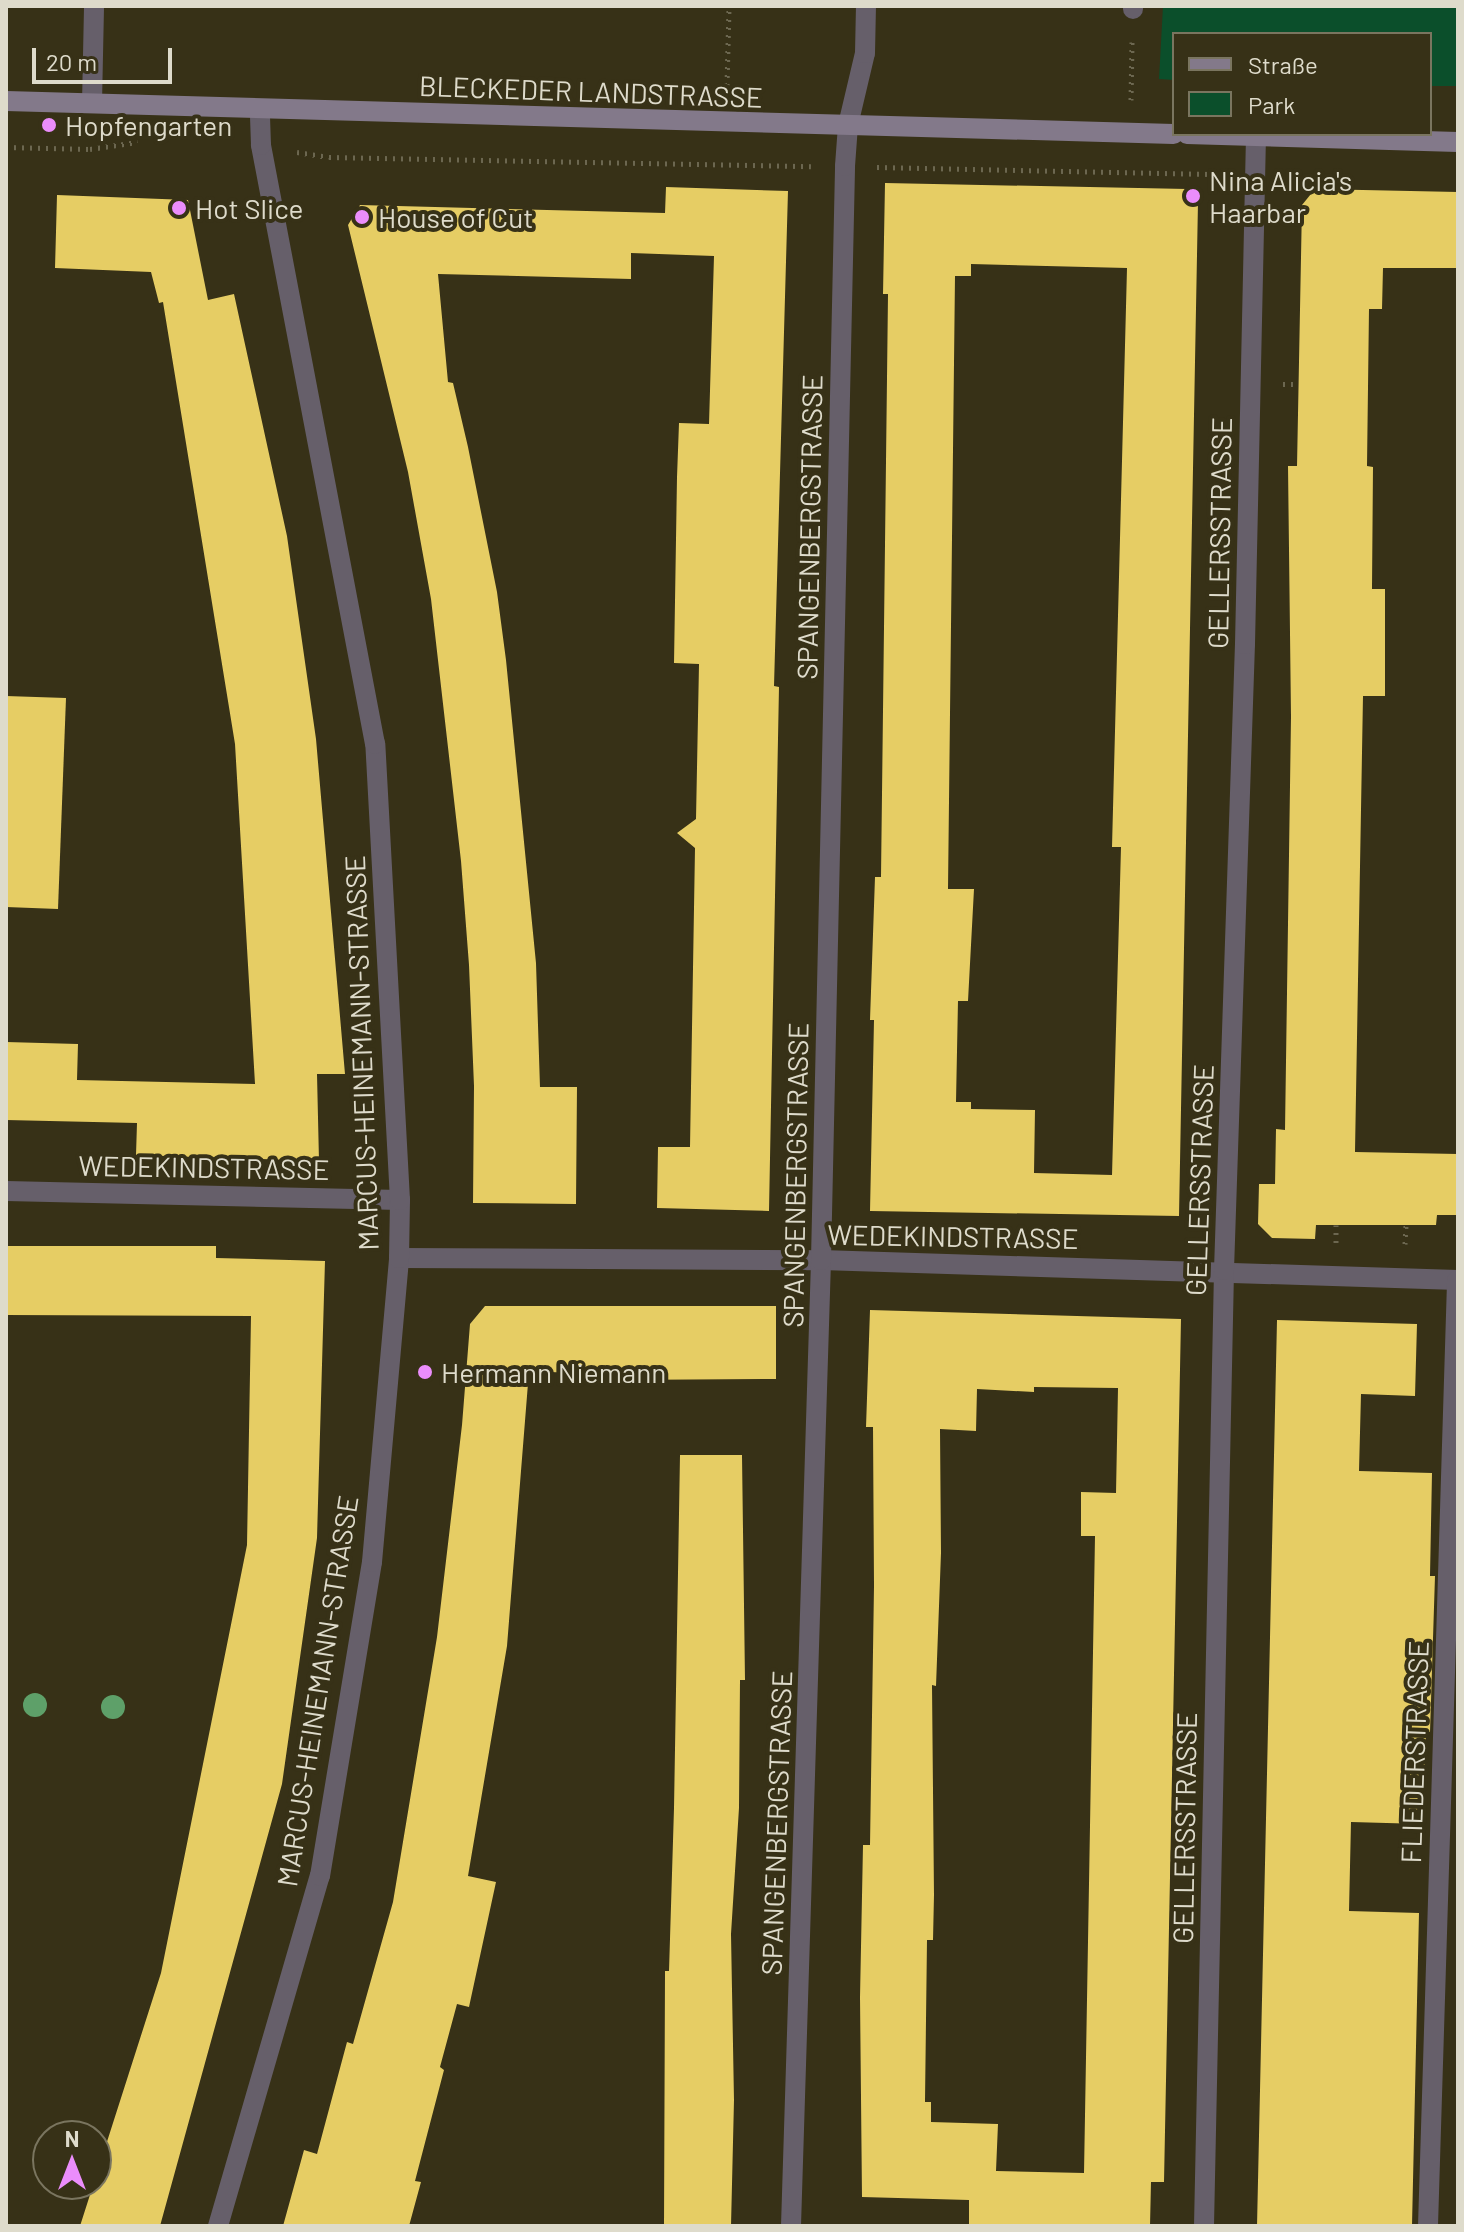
<!DOCTYPE html>
<meta charset="utf-8">
<style>
body{margin:0}
#map{position:relative;width:1464px;height:2232px;overflow:hidden;background:#373117;font-family:Barlow,sans-serif}
div>[style]{position:absolute}
.green>*{inset:0;background:#0b4f2b}
.building>*{inset:0;background:#e6cd64}
.path>*{height:5px;margin-top:-2.5px;transform-origin:0;background:repeating-linear-gradient(90deg,#6c6750 0 2px,transparent 0 8px)}
.street>*{height:20px;margin:-10px;padding:0 10px;transform-origin:10px;border-radius:10px;background:#665f6a}
.secondary>*{height:20px;margin:-10px;padding:0 10px;transform-origin:10px;border-radius:10px;background:#83798a}
.trees>*{width:24px;height:24px;margin:-12px;border-radius:50%;background:#5ea069}
.dots>*{width:22px;height:22px;translate:-50% -50%;box-sizing:border-box;border:4px solid #373117;border-radius:50%}
span{translate:-50% -50%;white-space:nowrap;text-align:center;line-height:1.15;-webkit-text-stroke:8px #373117;paint-order:stroke}
.street-label{font-size:28px;color:#dedbcb}
.poi-label{font-size:28px;color:#dedbcb}
.left{translate:0 -50%;text-align:left}
.frame{position:absolute;inset:0;border:8px solid #dedbcb;pointer-events:none}
.legend{position:absolute;left:1172px;top:32px;width:260px;height:104px;box-sizing:border-box;background:#373117;border:2px solid #7a755f;margin:0;padding:10px 14px;list-style:none;font-size:24px;color:#dedbcb}
.legend li{display:flex;align-items:center;gap:16px;height:40px}
.legend b{width:40px;border:2px solid #7a755f}
.north{position:absolute;left:32px;top:2120px;width:80px;height:80px;box-sizing:border-box;background:#373117;border:2px solid #7a755f;border-radius:50%;rotate:0deg;font-size:22px;font-weight:700;line-height:32px;text-align:center;color:#dedbcb}
.north::after{content:'';display:block;margin:auto;width:28px;height:36px;background:#eb8dfb;clip-path:polygon(50% 0,100% 100%,50% 72%,0 100%)}
.scale{position:absolute;left:32px;top:48px;width:140px;height:36px;box-sizing:border-box;border:4px solid #dedbcb;border-top:0;padding-left:10px;font-size:24px;line-height:28px;white-space:nowrap;color:#dedbcb;-webkit-text-stroke:6px #373117;paint-order:stroke}
</style>
<div id="map">
<div class="green">
<i style="clip-path:polygon(1163px 6px,1458px 6px,1458px 86px,1430px 86px,1430px 34px,1174px 34px,1174px 80px,1159px 79px)"></i>
</div>
<div class="building">
<i style="clip-path:polygon(evenodd,885px 183px,1187px 189px,1198px 202px,1179px 1216px,870px 1211px,874px 1020px,870px 1020px,875px 877px,881px 877px,888px 294px,883px 294px,885px 183px,971px 264px,1127px 268px,1112px 847px,1121px 847px,1112px 1175px,1034px 1173px,1035px 1110px,971px 1109px,971px 1102px,956px 1102px,958px 1001px,968px 1001px,974px 889px,948px 889px,955px 276px,971px 276px,971px 264px)"></i>
<i style="clip-path:polygon(666px 187px,788px 191px,774px 686px,779px 687px,769px 1211px,657px 1208px,658px 1147px,690px 1147px,695px 848px,677px 833px,696px 819px,699px 664px,674px 663px,677px 477px,679px 423px,709px 424px,714px 256px,631px 253px,631px 279px,438px 274px,448px 382px,453px 383px,468px 447px,497px 592px,506px 660px,536px 963px,540px 1087px,577px 1087px,576px 1204px,473px 1203px,474px 1086px,469px 965px,461px 861px,431px 599px,408px 472px,348px 225px,360px 205px,665px 213px)"></i>
<i style="clip-path:polygon(1315px 189px,1458px 192px,1458px 268px,1383px 268px,1382px 309px,1369px 309px,1367px 466px,1373px 467px,1372px 589px,1385px 589px,1385px 696px,1363px 696px,1355px 1152px,1458px 1154px,1458px 1215px,1437px 1215px,1436px 1225px,1316px 1225px,1315px 1239px,1272px 1238px,1258px 1224px,1259px 1184px,1275px 1184px,1276px 1129px,1285px 1130px,1291px 717px,1288px 466px,1297px 466px,1302px 205px)"></i>
<i style="clip-path:polygon(57px 195px,188px 200px,208px 300px,234px 294px,287px 536px,316px 739px,345px 1074px,317px 1074px,319px 1161px,136px 1155px,137px 1123px,6px 1120px,6px 1042px,78px 1044px,77px 1080px,255px 1084px,235px 744px,163px 302px,159px 303px,151px 272px,55px 268px)"></i>
<i style="clip-path:polygon(6px 696px,66px 698px,58px 909px,6px 907px)"></i>
<i style="clip-path:polygon(6px 1246px,216px 1246px,216px 1258px,325px 1261px,317px 1538px,282px 1784px,160px 2226px,80px 2226px,161px 1973px,247px 1545px,251px 1316px,6px 1315px)"></i>
<i style="clip-path:polygon(485px 1306px,776px 1306px,776px 1379px,616px 1380px,616px 1375px,529px 1371px,507px 1646px,468px 1876px,496px 1882px,469px 2007px,457px 2004px,440px 2067px,444px 2070px,415px 2181px,421px 2182px,409px 2226px,283px 2226px,304px 2150px,317px 2154px,347px 2042px,353px 2044px,393px 1902px,437px 1637px,462px 1425px,470px 1324px)"></i>
<i style="clip-path:polygon(evenodd,870px 1310px,1181px 1319px,1164px 2182px,1151px 2182px,1150px 2226px,969px 2226px,969px 2200px,862px 2197px,860px 1997px,863px 1845px,870px 1845px,874px 1586px,873px 1427px,866px 1427px,870px 1310px,1034px 1387px,1118px 1388px,1116px 1493px,1081px 1492px,1081px 1536px,1095px 1536px,1084px 2173px,996px 2171px,998px 2124px,931px 2122px,931px 2102px,925px 2102px,927px 1940px,933px 1940px,934px 1895px,932px 1685px,936px 1686px,941px 1553px,940px 1429px,976px 1431px,977px 1389px,1034px 1392px,1034px 1387px)"></i>
<i style="clip-path:polygon(1277px 1320px,1417px 1324px,1415px 1396px,1361px 1394px,1359px 1471px,1432px 1473px,1430px 1576px,1435px 1576px,1430px 1732px,1426px 1732px,1422px 1824px,1351px 1822px,1349px 1911px,1419px 1913px,1412px 2226px,1257px 2226px)"></i>
<i style="clip-path:polygon(680px 1455px,742px 1455px,745px 1680px,740px 1680px,739px 1808px,731px 1934px,734px 2100px,731px 2226px,664px 2226px,665px 1971px,669px 1971px,674px 1808px)"></i>
</div>
<div class="path">
<i style="left:727px;top:85px;width:79px;rotate:-88.5deg"></i>
<i style="left:1131px;top:100px;width:58px;rotate:-89deg"></i>
<i style="left:6px;top:147px;width:84px;rotate:1.4deg"></i>
<i style="left:90px;top:149px;width:48px;rotate:-8.5deg"></i>
<i style="left:297px;top:152px;width:32px;rotate:9deg"></i>
<i style="left:329px;top:157px;width:482px;rotate:1.1deg"></i>
<i style="left:877px;top:167px;width:346px;rotate:1.2deg"></i>
<i style="left:1283px;top:384px;width:15px"></i>
<i style="left:1336px;top:1225px;width:19px;rotate:90deg"></i>
<i style="left:1405px;top:1244px;width:19px;rotate:-87deg"></i>
</div>
<div class="street">
<i style="left:1133px;top:9px;width:3px;rotate:-90deg"></i>
<i style="left:92px;top:103px;width:97px;rotate:-88.8deg"></i>
<i style="left:6px;top:1191px;width:394px;rotate:1.3deg"></i>
<i style="left:399px;top:1258px;width:422px;rotate:0.3deg"></i>
<i style="left:821px;top:1260px;width:637px;rotate:1.8deg"></i>
<i style="left:218px;top:2226px;width:365px;rotate:-73.8deg"></i>
<i style="left:320px;top:1876px;width:318px;rotate:-80.6deg"></i>
<i style="left:372px;top:1562px;width:305px;rotate:-84.9deg"></i>
<i style="left:399px;top:1258px;width:58px;rotate:-89deg"></i>
<i style="left:400px;top:1200px;width:457px;rotate:-93.1deg"></i>
<i style="left:375px;top:744px;width:610px;rotate:-100.78deg"></i>
<i style="left:261px;top:145px;width:36px;rotate:-92deg"></i>
<i style="left:791px;top:2226px;width:966px;rotate:-88.22deg"></i>
<i style="left:821px;top:1260px;width:1094px;rotate:-88.74deg"></i>
<i style="left:845px;top:166px;width:41px;rotate:-85.8deg"></i>
<i style="left:848px;top:125px;width:74px;rotate:-76.7deg"></i>
<i style="left:865px;top:53px;width:47px;rotate:-88.8deg"></i>
<i style="left:1204px;top:2226px;width:956px;rotate:-88.8deg"></i>
<i style="left:1224px;top:1270px;width:626px;rotate:-88.08deg"></i>
<i style="left:1245px;top:644px;width:508px;rotate:-88.76deg"></i>
<i style="left:1428px;top:2226px;width:946px;rotate:-88.24deg"></i>
</div>
<div class="secondary">
<i style="left:6px;top:101px;width:1168px;rotate:1.62deg"></i>
<i style="left:1187px;top:134px;width:271px;rotate:1.7deg"></i>
</div>
<div class="trees">
<i style="left:35px;top:1705px"></i>
<i style="left:113px;top:1707px"></i>
</div>
<div class="dots">
<i style="left:49px;top:125px;background:#eb8dfb"></i>
<i style="left:1193px;top:196px;background:#eb8dfb"></i>
<i style="left:179px;top:208px;background:#eb8dfb"></i>
<i style="left:362px;top:217px;background:#eb8dfb"></i>
<i style="left:425px;top:1372px;background:#eb8dfb"></i>
</div>
<div class="street-label">
<span style="left:591px;top:91px;rotate:2deg">BLECKEDER LANDSTRASSE</span>
<span style="left:809px;top:527px;rotate:-89deg">SPANGENBERGSTRASSE</span>
<span style="left:1219px;top:533px;rotate:-89deg">GELLERSSTRASSE</span>
<span style="left:361px;top:1053px;rotate:-92deg">MARCUS-HEINEMANN-STRASSE</span>
<span style="left:204px;top:1167px;rotate:1deg">WEDEKINDSTRASSE</span>
<span style="left:795px;top:1175px;rotate:-89deg">SPANGENBERGSTRASSE</span>
<span style="left:1199px;top:1180px;rotate:-88deg">GELLERSSTRASSE</span>
<span style="left:953px;top:1236px;rotate:1deg">WEDEKINDSTRASSE</span>
<span style="left:317px;top:1691px;rotate:-81deg">MARCUS-HEINEMANN-STRASSE</span>
<span style="left:1414px;top:1752px;rotate:-88deg">FLIEDERSTRASSE</span>
<span style="left:776px;top:1823px;rotate:-88deg">SPANGENBERGSTRASSE</span>
<span style="left:1184px;top:1828px;rotate:-89deg">GELLERSSTRASSE</span>
</div>
<div class="poi-label">
<span class="left" style="left:65px;top:125px">Hopfengarten</span>
<span class="left" style="left:1209px;top:196px">Nina Alicia's<br>Haarbar</span>
<span class="left" style="left:195px;top:208px">Hot Slice</span>
<span class="left" style="left:378px;top:217px">House of Cut</span>
<span class="left" style="left:441px;top:1372px">Hermann Niemann</span>
</div>
<div class="frame"></div>
<ul class="legend">
<li><b style="height:10px;background:#83798a"></b>Straße</li>
<li><b style="height:22px;background:#0b4f2b"></b>Park</li>
</ul>
<div class="north">N</div>
<div class="scale">20 m</div>
</div>
